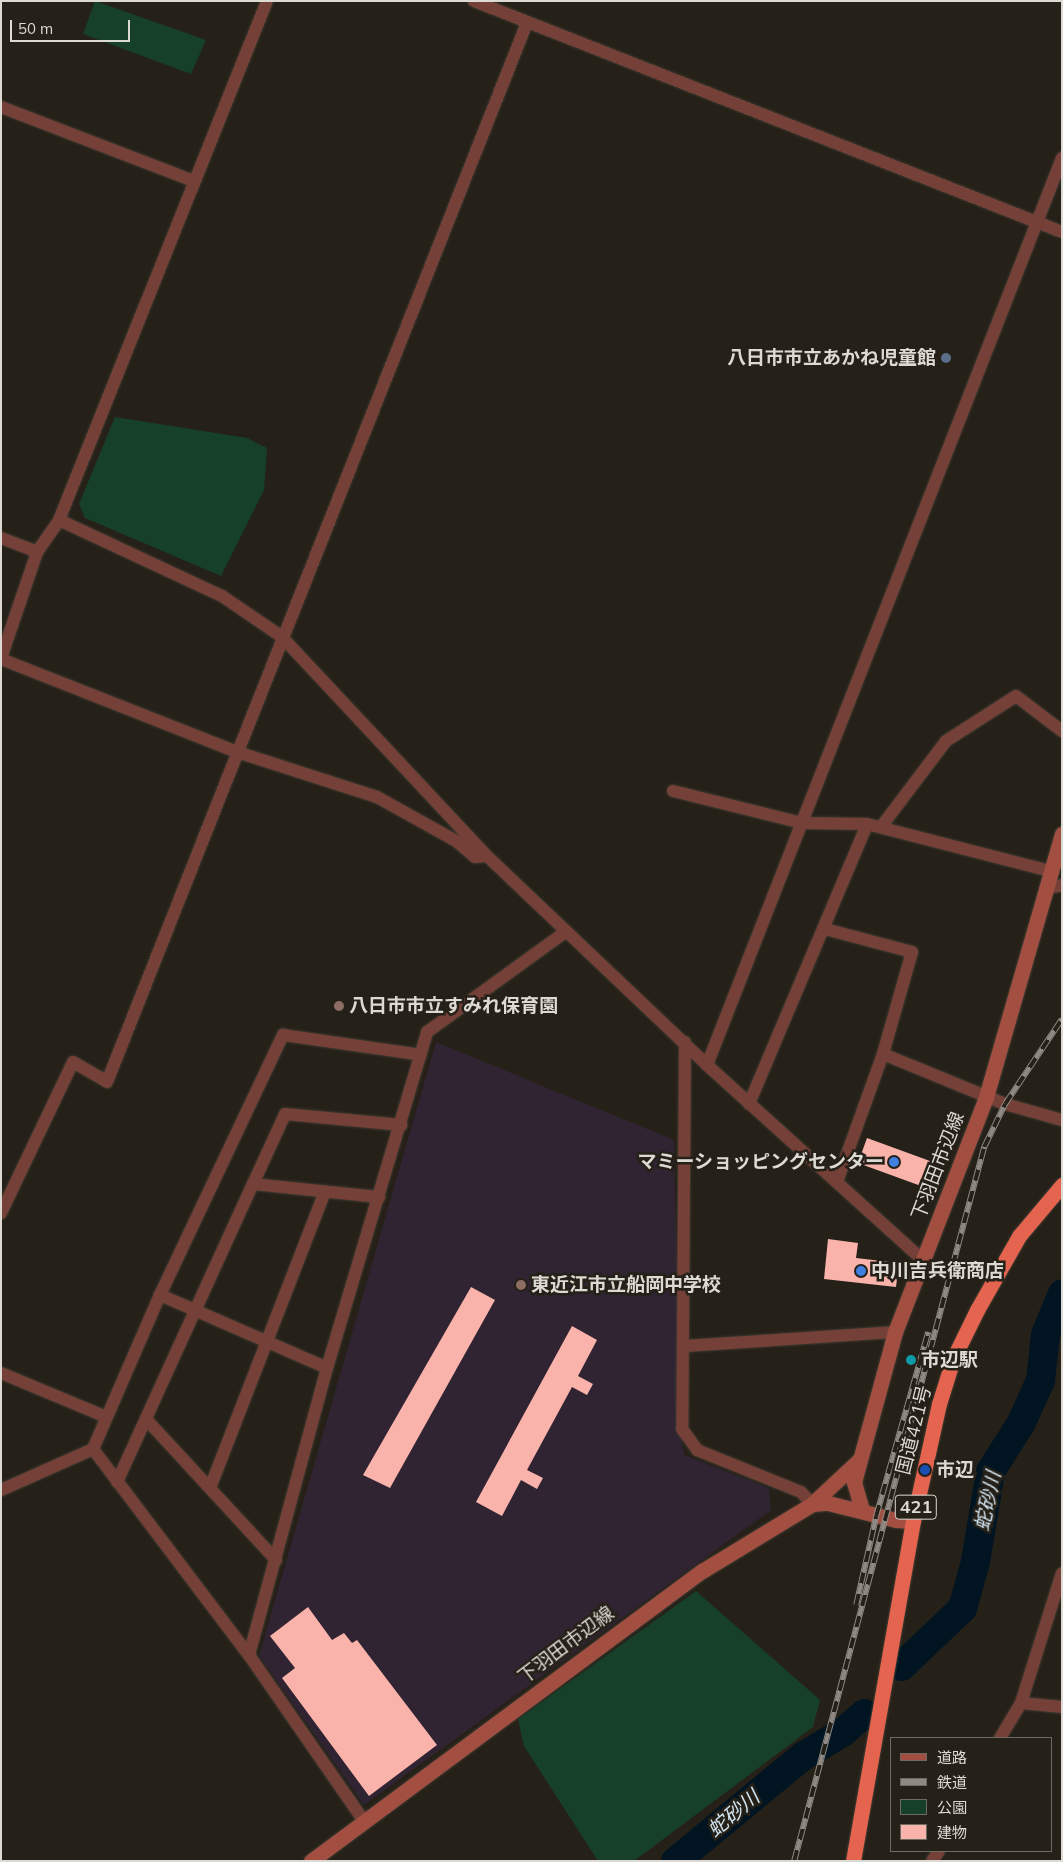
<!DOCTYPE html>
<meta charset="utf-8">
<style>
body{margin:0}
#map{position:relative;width:1063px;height:1862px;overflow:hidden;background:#262118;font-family:Mulish,"Noto Sans JP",sans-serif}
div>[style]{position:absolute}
.education>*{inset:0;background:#302432}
.green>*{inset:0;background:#16402a}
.river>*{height:29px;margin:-14.5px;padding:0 14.5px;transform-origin:14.5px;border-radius:14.5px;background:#001422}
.building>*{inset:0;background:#fab3ab}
.roads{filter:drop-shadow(0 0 1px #403b32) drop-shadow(0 0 1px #403b32)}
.street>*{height:12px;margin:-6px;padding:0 6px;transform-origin:6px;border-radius:6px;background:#744037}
.secondary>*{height:15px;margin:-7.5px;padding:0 7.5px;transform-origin:7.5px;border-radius:7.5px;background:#a24f42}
.highway>*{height:15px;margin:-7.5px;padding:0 7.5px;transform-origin:7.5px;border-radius:7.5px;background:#e5644f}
.rail>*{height:5.5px;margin-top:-2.75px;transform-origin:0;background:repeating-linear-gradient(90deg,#262118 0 11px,#8e8a83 0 22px);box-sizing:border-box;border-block:1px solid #8e8a83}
.dots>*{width:14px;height:14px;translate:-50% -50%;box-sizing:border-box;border:2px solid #262118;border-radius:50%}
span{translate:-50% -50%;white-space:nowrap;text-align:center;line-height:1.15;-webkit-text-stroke:5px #262118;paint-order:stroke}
.shield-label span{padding:1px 4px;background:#262118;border:1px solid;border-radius:4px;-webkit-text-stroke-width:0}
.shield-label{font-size:18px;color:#ddd9d3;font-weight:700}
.poi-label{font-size:19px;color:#ddd9d3;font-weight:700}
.right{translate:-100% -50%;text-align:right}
.left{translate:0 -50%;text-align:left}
.street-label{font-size:19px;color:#ddd9d3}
.water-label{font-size:20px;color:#d3e6f3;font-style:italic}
.frame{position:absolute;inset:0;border:2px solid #ddd9d3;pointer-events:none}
.legend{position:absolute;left:890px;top:1737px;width:162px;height:115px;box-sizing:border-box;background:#262118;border:1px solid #6f6b63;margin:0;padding:6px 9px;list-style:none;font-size:15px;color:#ddd9d3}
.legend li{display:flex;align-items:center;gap:10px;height:25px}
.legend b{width:25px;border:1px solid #6f6b63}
.scale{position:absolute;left:10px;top:20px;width:120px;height:22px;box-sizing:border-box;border:2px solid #ddd9d3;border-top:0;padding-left:6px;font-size:15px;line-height:18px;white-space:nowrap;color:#ddd9d3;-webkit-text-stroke:4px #262118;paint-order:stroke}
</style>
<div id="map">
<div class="education">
<i style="clip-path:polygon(436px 1042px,674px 1140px,680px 1430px,684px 1455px,769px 1488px,771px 1510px,364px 1805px,259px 1656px)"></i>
</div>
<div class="green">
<i style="clip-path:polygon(95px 1px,206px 40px,191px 74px,83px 34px)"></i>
<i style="clip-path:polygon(115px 417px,247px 438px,267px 448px,264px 490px,221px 576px,85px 518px,79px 504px)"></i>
<i style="clip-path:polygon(696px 1591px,820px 1700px,813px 1727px,634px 1861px,598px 1861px,524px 1746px,518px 1719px)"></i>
</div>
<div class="river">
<i style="left:901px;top:1666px;width:84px;rotate:-43.6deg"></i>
<i style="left:962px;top:1608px;width:49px;rotate:-74.5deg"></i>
<i style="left:975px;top:1561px;width:91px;rotate:-80.5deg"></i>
<i style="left:990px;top:1471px;width:58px;rotate:-57.7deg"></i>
<i style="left:1021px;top:1422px;width:46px;rotate:-65.7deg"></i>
<i style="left:1040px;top:1380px;width:46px;rotate:-83.8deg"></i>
<i style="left:1045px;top:1334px;width:44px;rotate:-67.5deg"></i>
<i style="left:675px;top:1861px;width:165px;rotate:-39.6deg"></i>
<i style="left:802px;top:1756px;width:47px;rotate:-31deg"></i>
<i style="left:842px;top:1732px;width:29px;rotate:-41deg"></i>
</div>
<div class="building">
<i style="clip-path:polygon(867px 1138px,930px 1161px,921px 1186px,858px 1163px)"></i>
<i style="clip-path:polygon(828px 1239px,858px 1243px,856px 1258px,899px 1263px,896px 1287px,824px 1279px)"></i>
<i style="clip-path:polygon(471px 1287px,495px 1300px,390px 1488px,363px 1475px)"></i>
<i style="clip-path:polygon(572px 1326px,597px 1340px,578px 1376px,593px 1384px,587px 1395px,572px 1387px,527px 1470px,543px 1478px,537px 1489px,521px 1480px,502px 1516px,476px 1502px)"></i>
<i style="clip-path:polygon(308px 1607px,332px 1640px,344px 1633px,352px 1643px,357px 1640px,437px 1745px,369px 1796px,282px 1678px,295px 1668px,270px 1636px)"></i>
</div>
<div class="roads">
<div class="street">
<i style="left:474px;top:1px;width:632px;rotate:21.45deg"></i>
<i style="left:1px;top:107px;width:207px;rotate:21deg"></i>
<i style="left:59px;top:520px;width:180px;rotate:25deg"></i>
<i style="left:222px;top:596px;width:73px;rotate:34.3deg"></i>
<i style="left:282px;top:637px;width:300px;rotate:46.9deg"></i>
<i style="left:487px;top:856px;width:303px;rotate:43.5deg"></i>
<i style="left:707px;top:1065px;width:292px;rotate:42.1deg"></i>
<i style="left:1px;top:538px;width:39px;rotate:21deg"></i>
<i style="left:1px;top:658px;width:112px;rotate:-71.2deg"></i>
<i style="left:37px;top:552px;width:39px;rotate:-55deg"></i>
<i style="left:59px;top:520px;width:559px;rotate:-68.16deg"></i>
<i style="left:1px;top:659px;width:254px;rotate:21.5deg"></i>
<i style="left:237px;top:752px;width:147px;rotate:17.8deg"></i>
<i style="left:377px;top:797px;width:90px;rotate:29.1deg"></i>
<i style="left:456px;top:841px;width:25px;rotate:40deg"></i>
<i style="left:475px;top:857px;width:12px;rotate:-5deg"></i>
<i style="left:673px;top:791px;width:133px;rotate:13.9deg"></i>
<i style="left:802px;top:823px;width:65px;rotate:0.9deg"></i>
<i style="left:867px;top:824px;width:189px;rotate:14.4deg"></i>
<i style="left:881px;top:827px;width:108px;rotate:-52.9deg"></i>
<i style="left:946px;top:741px;width:83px;rotate:-32.7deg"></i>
<i style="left:1016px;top:696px;width:58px;rotate:37.3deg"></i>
<i style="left:1045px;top:889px;width:17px;rotate:-13deg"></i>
<i style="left:825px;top:929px;width:90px;rotate:14.8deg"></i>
<i style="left:912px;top:952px;width:106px;rotate:105.9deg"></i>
<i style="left:883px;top:1054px;width:136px;rotate:109.8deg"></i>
<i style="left:685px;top:1042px;width:387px;rotate:90.4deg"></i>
<i style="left:682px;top:1429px;width:26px;rotate:54deg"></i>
<i style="left:697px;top:1450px;width:112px;rotate:22deg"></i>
<i style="left:801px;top:1492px;width:16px;rotate:47deg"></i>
<i style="left:883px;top:1054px;width:132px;rotate:22.3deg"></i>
<i style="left:1005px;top:1104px;width:59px;rotate:15.7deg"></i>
<i style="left:707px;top:1065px;width:974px;rotate:-68.62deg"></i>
<i style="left:749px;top:1104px;width:304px;rotate:-67.1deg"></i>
<i style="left:253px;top:1184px;width:77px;rotate:-65.4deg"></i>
<i style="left:285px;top:1114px;width:117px;rotate:5.4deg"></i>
<i style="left:1px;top:1213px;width:167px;rotate:-64.5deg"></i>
<i style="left:73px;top:1062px;width:39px;rotate:30deg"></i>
<i style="left:107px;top:1082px;width:1139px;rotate:-68.37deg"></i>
<i style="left:160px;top:1295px;width:182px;rotate:23.6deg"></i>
<i style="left:684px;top:1346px;width:211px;rotate:-3.8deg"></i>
<i style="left:1px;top:1373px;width:114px;rotate:22.7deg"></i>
<i style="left:146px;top:1419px;width:192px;rotate:47.3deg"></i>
<i style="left:93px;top:1449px;width:258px;rotate:52.9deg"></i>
<i style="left:249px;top:1655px;width:202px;rotate:55.3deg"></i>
<i style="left:117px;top:1482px;width:328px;rotate:-65.5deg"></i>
<i style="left:253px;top:1184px;width:127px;rotate:5.9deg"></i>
<i style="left:210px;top:1488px;width:318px;rotate:-68.8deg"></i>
<i style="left:1px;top:1490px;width:101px;rotate:-24deg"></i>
<i style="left:93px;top:1449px;width:168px;rotate:-66.5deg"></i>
<i style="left:160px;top:1295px;width:288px;rotate:-64.7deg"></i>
<i style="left:283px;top:1035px;width:139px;rotate:8.2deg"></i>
<i style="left:249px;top:1655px;width:297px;rotate:-74.8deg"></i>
<i style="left:327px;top:1368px;width:351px;rotate:-73.4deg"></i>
<i style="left:427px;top:1032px;width:170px;rotate:-35.9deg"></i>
<i style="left:1021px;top:1703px;width:41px;rotate:5.6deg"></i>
<i style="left:1000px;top:1738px;width:41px;rotate:-59deg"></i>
<i style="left:1021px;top:1703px;width:136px;rotate:-72.5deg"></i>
<i style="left:932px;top:1861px;width:12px;rotate:-55deg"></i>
</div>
<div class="secondary">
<i style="left:812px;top:1504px;width:64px;rotate:-43.1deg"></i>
<i style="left:862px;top:1510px;width:29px;rotate:-106deg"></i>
<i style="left:854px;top:1482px;width:156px;rotate:-74.7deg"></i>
<i style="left:895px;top:1332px;width:252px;rotate:-68.8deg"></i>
<i style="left:986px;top:1097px;width:274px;rotate:-73.9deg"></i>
<i style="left:311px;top:1861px;width:487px;rotate:-36.6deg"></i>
<i style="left:702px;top:1571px;width:129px;rotate:-31.3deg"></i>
<i style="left:812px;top:1504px;width:16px;rotate:-4deg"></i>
<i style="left:828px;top:1503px;width:70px;rotate:14deg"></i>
<i style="left:896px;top:1520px;width:17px;rotate:3deg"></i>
</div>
<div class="highway">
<i style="left:853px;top:1861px;width:345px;rotate:-80deg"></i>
<i style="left:913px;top:1521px;width:120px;rotate:-77.5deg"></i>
<i style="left:939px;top:1404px;width:47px;rotate:-72.7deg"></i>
<i style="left:953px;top:1359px;width:55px;rotate:-63.9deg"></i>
<i style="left:977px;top:1310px;width:85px;rotate:-60.4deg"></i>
<i style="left:1019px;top:1236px;width:67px;rotate:-49.9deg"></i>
</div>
</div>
<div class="rail">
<i style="left:856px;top:1605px;width:91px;rotate:-77.3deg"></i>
<i style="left:876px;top:1516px;width:191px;rotate:-74.2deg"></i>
<i style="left:794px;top:1861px;width:739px;rotate:-75.1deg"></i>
<i style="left:984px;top:1147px;width:48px;rotate:-64deg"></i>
<i style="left:1005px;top:1104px;width:102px;rotate:-56.2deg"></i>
</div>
<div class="dots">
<i style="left:946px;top:358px;background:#5c6f8a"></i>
<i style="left:339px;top:1006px;background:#8d6e63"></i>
<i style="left:894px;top:1162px;background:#3f7fe0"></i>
<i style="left:861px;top:1271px;background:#3f7fe0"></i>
<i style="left:521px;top:1285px;background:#8d6e63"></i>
<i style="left:911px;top:1360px;background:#0f9aa8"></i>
<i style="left:925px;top:1470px;background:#1a4fb4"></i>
</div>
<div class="shield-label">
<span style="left:916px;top:1507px">421</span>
</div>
<div class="poi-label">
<span class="right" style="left:936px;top:358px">八日市市立あかね児童館</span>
<span class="left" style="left:349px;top:1006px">八日市市立すみれ保育園</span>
<span class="right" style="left:884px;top:1162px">マミーショッピングセンター</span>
<span class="left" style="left:871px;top:1271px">中川吉兵衛商店</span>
<span class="left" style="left:531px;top:1285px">東近江市立船岡中学校</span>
<span class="left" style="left:921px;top:1360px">市辺駅</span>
<span class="left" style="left:936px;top:1470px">市辺</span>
</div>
<div class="street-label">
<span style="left:938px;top:1166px;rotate:-69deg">下羽田市辺線</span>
<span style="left:914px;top:1430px;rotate:-76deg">国道421号</span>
<span style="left:566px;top:1645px;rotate:-37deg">下羽田市辺線</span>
</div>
<div class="water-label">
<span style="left:987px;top:1501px;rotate:-78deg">蛇砂川</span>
<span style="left:733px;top:1813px;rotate:-40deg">蛇砂川</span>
</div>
<div class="frame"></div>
<ul class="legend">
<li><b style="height:6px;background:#a24f42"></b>道路</li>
<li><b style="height:6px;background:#8e8a83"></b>鉄道</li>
<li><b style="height:14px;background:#16402a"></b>公園</li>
<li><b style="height:14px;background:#fab3ab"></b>建物</li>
</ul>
<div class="scale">50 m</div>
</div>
